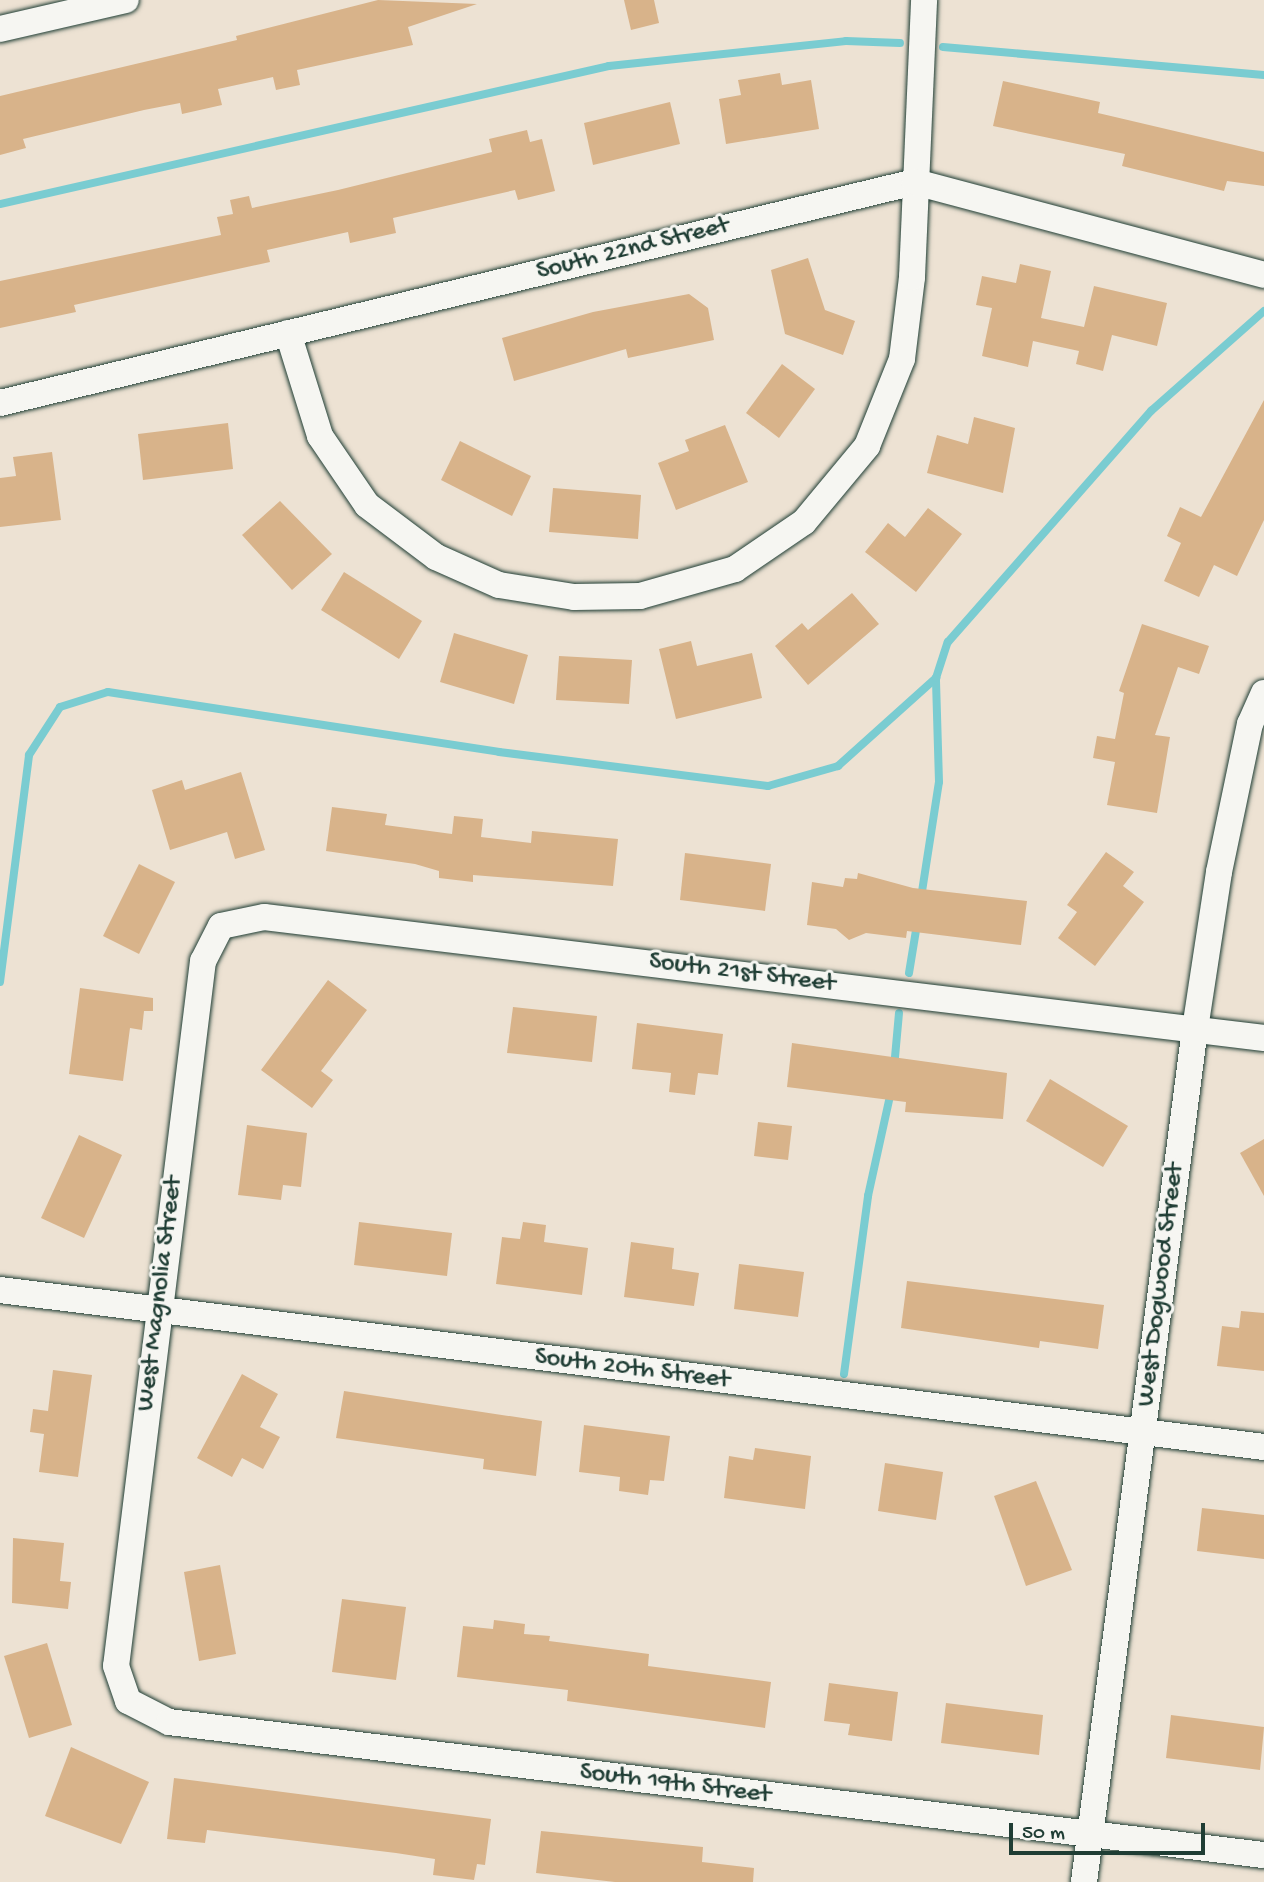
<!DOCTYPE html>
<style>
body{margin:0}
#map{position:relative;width:1264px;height:1882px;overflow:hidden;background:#ede2d3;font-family:"Gochi Hand",sans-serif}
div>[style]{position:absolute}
.stream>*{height:8px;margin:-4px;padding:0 4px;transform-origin:4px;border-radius:4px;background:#7accd1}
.building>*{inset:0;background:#d8b38a}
.roads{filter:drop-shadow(0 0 2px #1f3d34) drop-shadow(0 0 2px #1f3d34)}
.minor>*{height:26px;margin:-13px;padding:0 13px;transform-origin:13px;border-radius:13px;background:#f6f6f2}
span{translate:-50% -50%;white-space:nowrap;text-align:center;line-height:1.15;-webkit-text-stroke:6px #f6f6f2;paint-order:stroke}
.street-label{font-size:26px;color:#1f3d34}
.scale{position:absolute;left:1009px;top:1823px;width:196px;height:32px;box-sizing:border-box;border:4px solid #1f3d34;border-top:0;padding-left:9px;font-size:21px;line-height:24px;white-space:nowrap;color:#1f3d34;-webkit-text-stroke:5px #f6f6f2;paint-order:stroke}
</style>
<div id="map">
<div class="stream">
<i style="left:943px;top:47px;width:322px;rotate:5deg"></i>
<i style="left:0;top:204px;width:624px;rotate:-12.77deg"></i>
<i style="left:609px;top:66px;width:238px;rotate:-6deg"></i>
<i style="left:846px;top:41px;width:54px;rotate:2.1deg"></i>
<i style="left:921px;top:898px;width:117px;rotate:-81.2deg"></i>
<i style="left:939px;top:782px;width:104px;rotate:-91.7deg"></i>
<i style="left:909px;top:973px;width:50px;rotate:-80.7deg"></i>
<i style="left:0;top:982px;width:229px;rotate:-82.7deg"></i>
<i style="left:29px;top:755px;width:57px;rotate:-57.1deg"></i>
<i style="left:60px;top:707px;width:50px;rotate:-17.4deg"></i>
<i style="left:108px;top:692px;width:396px;rotate:8.7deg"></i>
<i style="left:499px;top:752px;width:271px;rotate:7.2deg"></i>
<i style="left:768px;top:786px;width:73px;rotate:-15.9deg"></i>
<i style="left:838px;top:766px;width:132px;rotate:-41.9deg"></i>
<i style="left:936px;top:678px;width:38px;rotate:-72deg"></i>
<i style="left:948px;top:642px;width:308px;rotate:-48.7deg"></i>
<i style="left:1151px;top:411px;width:151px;rotate:-41.5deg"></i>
<i style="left:894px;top:1068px;width:55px;rotate:-84.8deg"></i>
<i style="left:844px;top:1374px;width:180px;rotate:-82.3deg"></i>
<i style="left:868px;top:1196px;width:107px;rotate:-77.6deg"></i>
</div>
<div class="building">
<i style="clip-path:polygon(378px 0,477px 4px,408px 27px,413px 45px,297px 70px,300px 85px,276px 90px,273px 77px,218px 89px,222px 105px,182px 114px,180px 103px,144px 110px,23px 139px,26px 148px,0 155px,0 96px,237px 40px,236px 36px)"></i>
<i style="clip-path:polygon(624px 0,654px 0,659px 23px,631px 30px)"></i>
<i style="clip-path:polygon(780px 73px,782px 85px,811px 80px,819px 129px,726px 144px,719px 99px,741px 95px,738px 80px)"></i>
<i style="clip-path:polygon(1003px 81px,1100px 102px,1098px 113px,1264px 152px,1264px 186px,1227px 181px,1224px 191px,1122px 166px,1125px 154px,993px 126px)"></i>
<i style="clip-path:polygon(670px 102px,680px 144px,593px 165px,584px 123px)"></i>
<i style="clip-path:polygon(527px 130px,530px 142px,542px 139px,555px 191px,518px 200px,515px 190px,393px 218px,396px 233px,350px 243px,348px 232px,267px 250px,270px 262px,74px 305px,76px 312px,0 328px,0 281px,221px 235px,217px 217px,233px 214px,230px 200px,249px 196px,252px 208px,338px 190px,492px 152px,489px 139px)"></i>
<i style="clip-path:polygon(808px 258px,825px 310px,855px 321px,843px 355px,785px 334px,771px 270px)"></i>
<i style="clip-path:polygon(1020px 264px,1051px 271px,1041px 318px,1084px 327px,1094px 286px,1167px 303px,1157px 346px,1112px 335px,1103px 371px,1076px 364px,1079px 351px,1033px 341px,1028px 367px,982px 356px,992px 308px,976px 305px,982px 276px,1016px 283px)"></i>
<i style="clip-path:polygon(689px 294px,708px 308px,714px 340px,628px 358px,626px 349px,514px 381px,502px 338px,593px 312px)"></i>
<i style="clip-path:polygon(782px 364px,815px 389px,779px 438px,746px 413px)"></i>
<i style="clip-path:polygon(1264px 400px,1264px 520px,1237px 576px,1214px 565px,1199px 597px,1164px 581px,1181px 543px,1167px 536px,1180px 507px,1201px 517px)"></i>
<i style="clip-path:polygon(974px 417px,1015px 428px,1003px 493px,927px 473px,937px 435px,968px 444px)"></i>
<i style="clip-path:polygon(228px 423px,233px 469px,143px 480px,138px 434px)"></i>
<i style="clip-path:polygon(725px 425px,748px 482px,676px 510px,658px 463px,689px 451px,685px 440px)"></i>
<i style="clip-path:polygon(460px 441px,531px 476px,512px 516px,441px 480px)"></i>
<i style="clip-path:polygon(52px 452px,61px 520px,0 527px,0 478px,16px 476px,13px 457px)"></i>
<i style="clip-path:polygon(553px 488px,641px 495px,638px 539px,549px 532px)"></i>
<i style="clip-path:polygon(280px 501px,332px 554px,292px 590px,242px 535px)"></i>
<i style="clip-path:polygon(928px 508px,962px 534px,916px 592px,865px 552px,888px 523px,905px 537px)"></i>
<i style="clip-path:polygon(344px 572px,422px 621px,399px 659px,321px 610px)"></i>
<i style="clip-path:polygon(852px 593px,879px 624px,808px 685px,775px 646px,802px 623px,808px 630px)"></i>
<i style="clip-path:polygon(1142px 624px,1209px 646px,1199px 674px,1178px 667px,1155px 735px,1170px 737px,1157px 813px,1107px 805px,1115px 762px,1093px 758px,1097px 736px,1115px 739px,1124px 693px,1119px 691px)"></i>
<i style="clip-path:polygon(454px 633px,528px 655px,514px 704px,440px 682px)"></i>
<i style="clip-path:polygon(691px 641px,697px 666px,752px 653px,762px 698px,676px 719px,659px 649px)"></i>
<i style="clip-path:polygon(559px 656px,632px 660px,629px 704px,556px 700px)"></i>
<i style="clip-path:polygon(241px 772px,265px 850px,235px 859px,227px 832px,170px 850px,152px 790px,182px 780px,185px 790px)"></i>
<i style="clip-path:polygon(332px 807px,387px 814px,385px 825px,452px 834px,454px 816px,483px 819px,481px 837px,531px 843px,532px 831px,618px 839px,613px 886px,473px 875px,473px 882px,439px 878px,439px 871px,415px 864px,326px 851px)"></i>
<i style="clip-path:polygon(1106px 852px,1134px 872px,1123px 886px,1144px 902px,1095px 966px,1058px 938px,1077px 912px,1067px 905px)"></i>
<i style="clip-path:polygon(685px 853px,771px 864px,765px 911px,680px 900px)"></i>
<i style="clip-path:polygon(139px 864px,175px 882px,139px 954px,103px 936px)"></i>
<i style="clip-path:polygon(858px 873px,913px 888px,1027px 901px,1021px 945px,907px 931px,906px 938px,866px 933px,849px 940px,836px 929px,807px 925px,812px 882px,843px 887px,845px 878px,857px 879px)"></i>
<i style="clip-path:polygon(328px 980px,367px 1010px,321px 1071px,333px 1080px,312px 1108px,261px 1070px)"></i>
<i style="clip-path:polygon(80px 988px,153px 998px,153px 1011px,144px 1011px,142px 1030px,130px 1028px,123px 1081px,69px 1074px)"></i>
<i style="clip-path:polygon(513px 1007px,597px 1016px,592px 1062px,507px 1053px)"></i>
<i style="clip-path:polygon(637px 1023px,723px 1034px,718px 1075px,698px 1073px,695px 1095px,669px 1092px,671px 1073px,632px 1069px)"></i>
<i style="clip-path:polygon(792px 1043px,1007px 1073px,1003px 1119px,905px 1112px,906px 1102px,787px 1087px)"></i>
<i style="clip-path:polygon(1050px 1079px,1128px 1126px,1103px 1167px,1026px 1121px)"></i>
<i style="clip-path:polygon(758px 1122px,792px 1126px,788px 1160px,754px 1156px)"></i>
<i style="clip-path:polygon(247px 1125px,307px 1133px,301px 1187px,283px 1185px,281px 1200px,238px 1195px)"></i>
<i style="clip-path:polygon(79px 1135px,122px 1155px,84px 1238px,41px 1218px)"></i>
<i style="clip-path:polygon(1264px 1139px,1264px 1196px,1240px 1153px)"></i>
<i style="clip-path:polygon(359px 1222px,452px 1233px,447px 1276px,354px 1265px)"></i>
<i style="clip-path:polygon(523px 1222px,546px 1225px,544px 1242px,588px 1248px,582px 1295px,496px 1284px,502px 1237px,520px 1239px)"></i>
<i style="clip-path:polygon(631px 1242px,674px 1248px,672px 1269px,699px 1273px,694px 1306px,624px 1297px)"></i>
<i style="clip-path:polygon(739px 1264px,804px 1272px,798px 1317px,734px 1309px)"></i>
<i style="clip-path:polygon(907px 1281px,1104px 1305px,1098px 1349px,1040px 1341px,1039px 1348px,901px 1328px)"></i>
<i style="clip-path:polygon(1241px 1311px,1264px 1313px,1264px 1371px,1217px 1366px,1222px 1326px,1239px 1328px)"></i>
<i style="clip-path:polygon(53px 1370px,92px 1375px,78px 1477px,39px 1472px,44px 1434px,30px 1432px,33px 1409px,48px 1411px)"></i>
<i style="clip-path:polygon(242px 1374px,278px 1394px,260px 1427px,280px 1437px,263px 1469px,242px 1458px,232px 1477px,197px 1458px)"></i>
<i style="clip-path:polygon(344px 1391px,542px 1421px,536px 1476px,483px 1469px,484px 1459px,336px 1438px)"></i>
<i style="clip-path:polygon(584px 1425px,670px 1436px,664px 1481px,650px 1480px,648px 1495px,619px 1491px,620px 1477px,579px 1472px)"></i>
<i style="clip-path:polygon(755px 1448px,811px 1456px,805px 1509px,724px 1498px,729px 1456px,753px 1460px)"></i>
<i style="clip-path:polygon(885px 1463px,943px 1472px,936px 1520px,878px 1511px)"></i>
<i style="clip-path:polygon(1036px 1481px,1072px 1570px,1026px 1586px,994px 1496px)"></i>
<i style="clip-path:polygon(1202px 1508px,1264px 1515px,1264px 1559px,1197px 1551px)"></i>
<i style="clip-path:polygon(13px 1538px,64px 1543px,60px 1581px,71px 1582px,68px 1609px,12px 1603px)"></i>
<i style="clip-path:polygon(220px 1565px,236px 1654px,199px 1661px,184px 1572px)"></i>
<i style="clip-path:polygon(342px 1599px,406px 1607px,396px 1680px,332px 1672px)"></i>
<i style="clip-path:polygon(494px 1620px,525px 1624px,524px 1634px,550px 1636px,549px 1641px,649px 1654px,648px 1666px,771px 1682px,765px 1728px,567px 1701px,568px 1690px,457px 1677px,463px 1626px,493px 1629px)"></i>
<i style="clip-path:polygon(47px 1643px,72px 1725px,29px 1738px,4px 1656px)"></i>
<i style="clip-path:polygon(829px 1683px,898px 1692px,892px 1741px,848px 1735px,850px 1724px,824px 1721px)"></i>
<i style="clip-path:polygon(946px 1703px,1043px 1715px,1039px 1755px,941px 1743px)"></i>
<i style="clip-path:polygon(1171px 1715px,1264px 1727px,1260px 1770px,1166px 1758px)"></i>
<i style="clip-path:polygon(71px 1747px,149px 1782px,121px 1844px,45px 1816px)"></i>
<i style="clip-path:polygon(174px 1778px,491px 1819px,485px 1865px,477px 1864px,474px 1880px,433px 1875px,435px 1859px,396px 1853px,207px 1830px,205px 1843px,167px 1839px)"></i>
<i style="clip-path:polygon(541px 1831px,703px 1847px,702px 1862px,754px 1868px,753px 1882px,615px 1882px,536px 1873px)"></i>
</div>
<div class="roads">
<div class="minor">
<i style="left:0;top:29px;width:129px;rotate:-13deg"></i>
<i style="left:288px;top:333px;width:108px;rotate:72.7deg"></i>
<i style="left:320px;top:436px;width:83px;rotate:55.7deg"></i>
<i style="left:367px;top:505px;width:86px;rotate:37deg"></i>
<i style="left:436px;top:557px;width:69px;rotate:24deg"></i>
<i style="left:499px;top:585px;width:76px;rotate:9.1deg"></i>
<i style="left:574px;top:597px;width:66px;rotate:-0.9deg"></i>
<i style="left:640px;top:596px;width:99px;rotate:-15.9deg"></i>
<i style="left:735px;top:569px;width:83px;rotate:-34.3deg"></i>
<i style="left:804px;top:522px;width:99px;rotate:-50.3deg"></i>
<i style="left:867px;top:446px;width:94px;rotate:-68.1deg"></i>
<i style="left:902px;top:359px;width:83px;rotate:-83deg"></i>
<i style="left:912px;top:277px;width:277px;rotate:-87.5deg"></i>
<i style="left:0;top:403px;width:941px;rotate:-13.58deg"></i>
<i style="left:915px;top:182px;width:361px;rotate:14.9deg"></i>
<i style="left:1264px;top:1038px;width:1007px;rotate:-173.1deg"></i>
<i style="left:264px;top:917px;width:44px;rotate:168.2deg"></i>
<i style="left:221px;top:926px;width:39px;rotate:117deg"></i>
<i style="left:203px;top:961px;width:710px;rotate:97.03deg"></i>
<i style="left:116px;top:1666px;width:37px;rotate:71deg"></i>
<i style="left:128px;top:1701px;width:46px;rotate:27.1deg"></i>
<i style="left:169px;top:1722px;width:1103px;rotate:6.93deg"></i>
<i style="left:0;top:1290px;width:1274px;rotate:7.08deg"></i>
<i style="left:1084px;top:1882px;width:860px;rotate:-82.59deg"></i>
<i style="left:1195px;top:1029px;width:159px;rotate:-81.3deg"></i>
<i style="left:1219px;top:872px;width:151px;rotate:-78.2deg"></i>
<i style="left:1250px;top:724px;width:34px;rotate:-66deg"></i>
</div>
</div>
<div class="street-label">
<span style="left:633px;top:250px;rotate:-14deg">South 22nd Street</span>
<span style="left:742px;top:974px;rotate:7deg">South 21st Street</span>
<span style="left:1162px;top:1285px;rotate:-83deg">West Dogwood Street</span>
<span style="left:161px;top:1294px;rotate:-83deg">West Magnolia Street</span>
<span style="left:632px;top:1370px;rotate:7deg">South 20th Street</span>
<span style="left:675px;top:1785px;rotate:7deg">South 19th Street</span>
</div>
<div class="scale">50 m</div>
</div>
